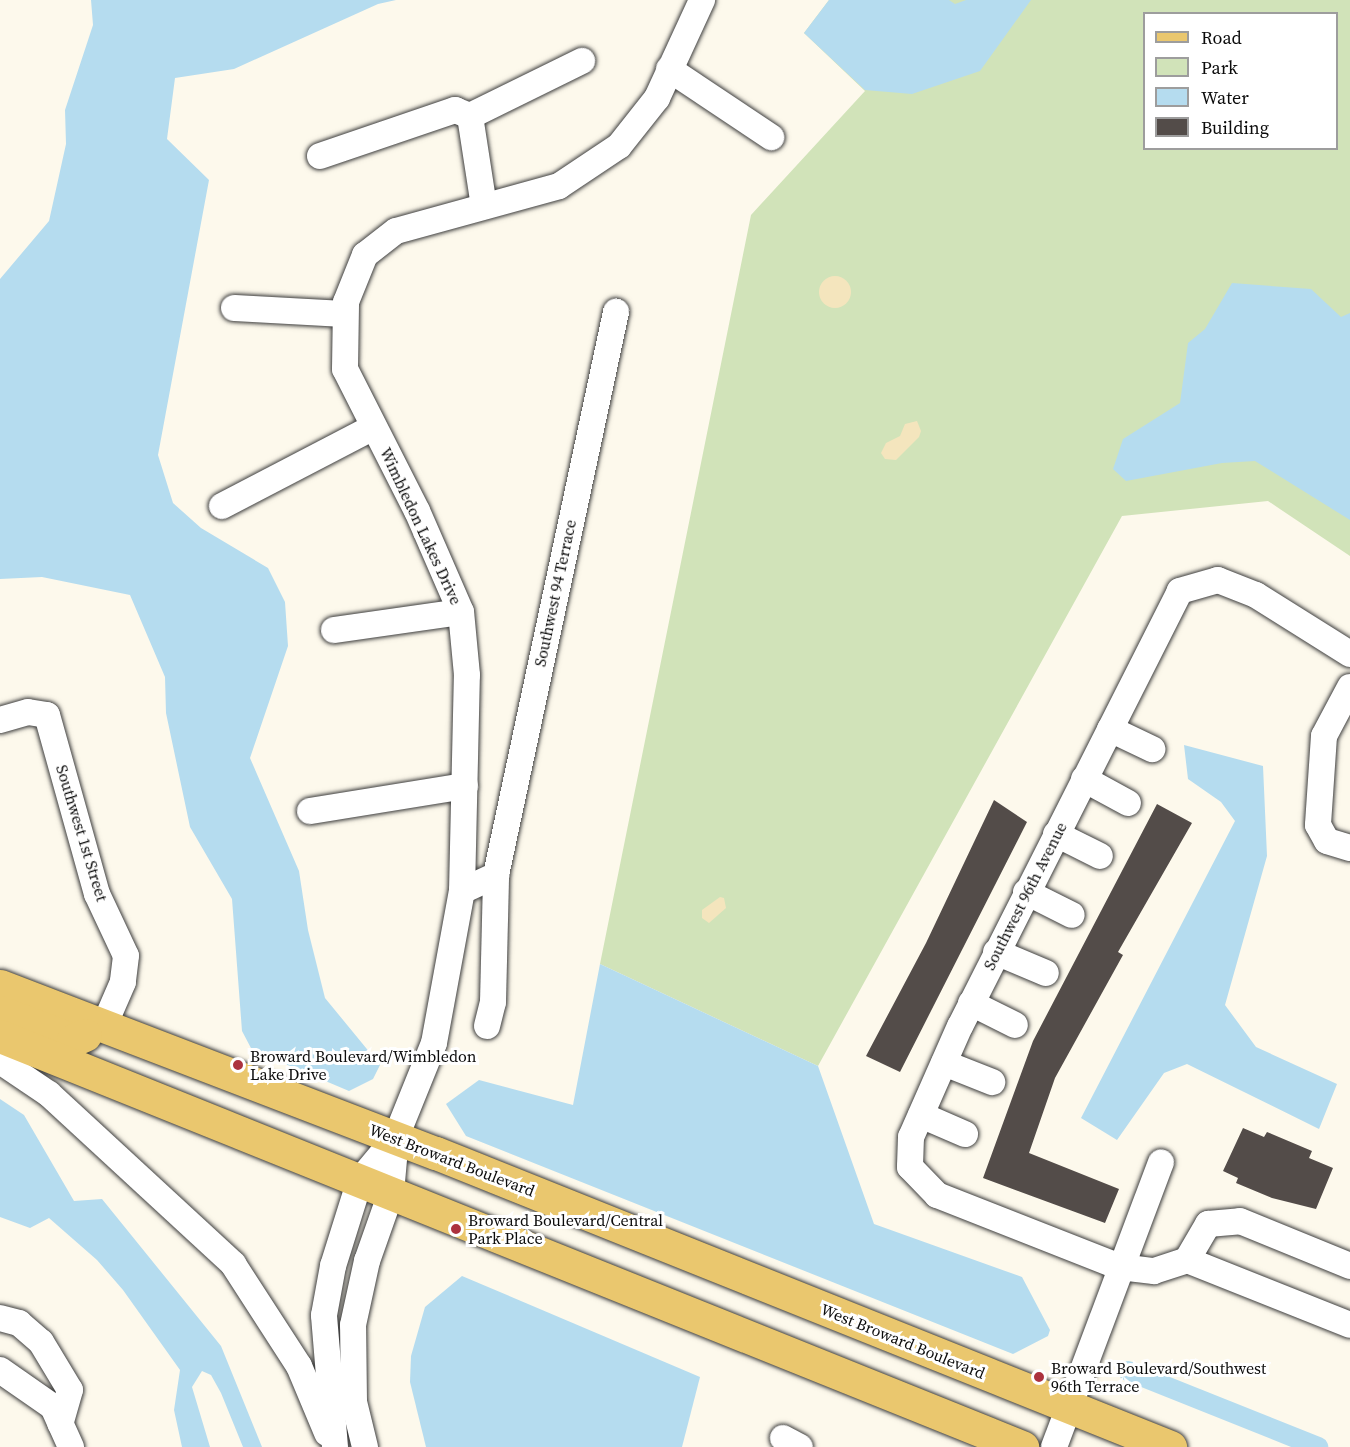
<!DOCTYPE html>
<style>
body{margin:0}
#map{position:relative;width:1350px;height:1447px;overflow:hidden;background:#fdf9ec;font-family:"Source Serif 4",serif}
div>[style]{position:absolute}
.green>*{inset:0;background:#d1e3b9}
.sand>*{inset:0;background:#f4e5bd}
.round{border-radius:50%}
.water>*{inset:0;background:#b5dcef}
.canal>*{height:20px;margin:-10px;padding:0 10px;transform-origin:10px;border-radius:10px;background:#b5dcef}
.building>*{inset:0;background:#534c49}
.roads{filter:drop-shadow(0 0 2px #3e3e3e) drop-shadow(0 0 2px #3e3e3e)}
.minor>*{height:26px;margin:-13px;padding:0 13px;transform-origin:13px;border-radius:13px;background:#fff}
.major>*{height:33px;margin:-16.5px;padding:0 16.5px;transform-origin:16.5px;border-radius:16.5px;background:#eac76e}
.dots>*{width:16px;height:16px;translate:-50% -50%;box-sizing:border-box;border:3px solid #fff;border-radius:50%}
span{translate:-50% -50%;white-space:nowrap;text-align:center;line-height:1.15;-webkit-text-stroke:6px #fff;paint-order:stroke}
.street-label{font-size:16px;color:#0b0b0b}
.poi-label{font-size:16px;color:#0b0b0b}
.left{translate:0 -50%;text-align:left}
.legend{position:absolute;left:1143px;top:12px;width:195px;height:138px;box-sizing:border-box;background:#fff;border:2px solid #9d9d9d;margin:0;padding:8px 10px;list-style:none;font-size:18px;color:#0b0b0b}
.legend li{display:flex;align-items:center;gap:12px;height:30px}
.legend b{width:30px;border:2px solid #9d9d9d}
</style>
<div id="map">
<div class="green">
<i style="clip-path:polygon(evenodd,829px 0,1350px 0,1350px 556px,1268px 501px,1122px 516px,818px 1066px,600px 964px,751px 215px,865px 91px,804px 33px,829px 0,1144px 14px,1336px 14px,1336px 148px,1144px 148px,1144px 14px)"></i>
</div>
<div class="sand">
<i class="round" style="left:819px;top:276px;width:32px;height:32px"></i>
<i style="clip-path:polygon(917px 421px,921px 431px,919px 437px,896px 460px,885px 459px,881px 453px,886px 443px,900px 436px,905px 424px)"></i>
<i style="clip-path:polygon(720px 897px,724px 898px,726px 908px,709px 923px,702px 918px,702px 910px)"></i>
</div>
<div class="water">
<i style="clip-path:polygon(91px 0,396px 0,378px 4px,234px 69px,175px 78px,167px 139px,209px 180px,158px 455px,173px 503px,201px 528px,268px 568px,285px 602px,288px 646px,250px 758px,299px 871px,308px 930px,325px 998px,380px 1065px,373px 1079px,349px 1091px,252px 1050px,242px 1031px,232px 899px,190px 827px,166px 713px,165px 677px,130px 595px,42px 577px,0 579px,0 279px,49px 221px,66px 144px,65px 110px,93px 25px)"></i>
<i style="clip-path:polygon(829px 0,949px 0,955px 4px,966px 0,1031px 0,980px 71px,912px 94px,865px 90px,804px 33px)"></i>
<i style="clip-path:polygon(1232px 283px,1311px 289px,1341px 317px,1350px 313px,1350px 520px,1255px 461px,1222px 463px,1126px 481px,1113px 469px,1123px 439px,1180px 403px,1188px 343px,1205px 329px)"></i>
<i style="clip-path:polygon(1184px 745px,1263px 766px,1267px 856px,1225px 1005px,1256px 1047px,1337px 1084px,1319px 1129px,1187px 1064px,1164px 1073px,1117px 1140px,1081px 1118px,1235px 821px,1221px 802px,1188px 779px)"></i>
<i style="clip-path:polygon(600px 964px,818px 1066px,874px 1224px,1022px 1277px,1050px 1330px,1048px 1336px,1013px 1354px,466px 1136px,446px 1104px,479px 1080px,573px 1105px)"></i>
<i style="clip-path:polygon(0 1099px,24px 1115px,74px 1201px,102px 1199px,221px 1346px,262px 1447px,243px 1447px,221px 1393px,211px 1375px,202px 1371px,192px 1387px,210px 1447px,182px 1447px,174px 1410px,180px 1370px,123px 1290px,97px 1260px,49px 1218px,30px 1228px,0 1217px)"></i>
<i style="clip-path:polygon(462px 1276px,700px 1377px,682px 1447px,426px 1447px,410px 1382px,411px 1356px,425px 1307px)"></i>
</div>
<div class="canal">
<i style="left:1128px;top:1371px;width:205px;rotate:21.8deg"></i>
</div>
<div class="building">
<i style="clip-path:polygon(994px 800px,1027px 822px,900px 1072px,866px 1056px,926px 943px)"></i>
<i style="clip-path:polygon(1157px 804px,1192px 823px,1118px 952px,1123px 955px,1055px 1078px,1029px 1153px,1119px 1189px,1105px 1223px,983px 1178px,1033px 1041px)"></i>
<i style="clip-path:polygon(1243px 1128px,1264px 1137px,1267px 1132px,1312px 1151px,1309px 1158px,1333px 1168px,1316px 1209px,1272px 1198px,1236px 1183px,1238px 1178px,1223px 1171px)"></i>
</div>
<div class="roads">
<div class="minor">
<i style="left:669px;top:69px;width:123px;rotate:33.7deg"></i>
<i style="left:470px;top:116px;width:125px;rotate:-26.2deg"></i>
<i style="left:320px;top:156px;width:143px;rotate:-18.8deg"></i>
<i style="left:455px;top:110px;width:16px;rotate:22deg"></i>
<i style="left:470px;top:116px;width:91px;rotate:81.2deg"></i>
<i style="left:234px;top:308px;width:111px;rotate:3.1deg"></i>
<i style="left:222px;top:506px;width:171px;rotate:-27.5deg"></i>
<i style="left:334px;top:630px;width:128px;rotate:-8.1deg"></i>
<i style="left:1350px;top:654px;width:111px;rotate:-147.9deg"></i>
<i style="left:1256px;top:595px;width:41px;rotate:-158.5deg"></i>
<i style="left:1218px;top:580px;width:40px;rotate:164deg"></i>
<i style="left:1180px;top:591px;width:487px;rotate:116.8deg"></i>
<i style="left:960px;top:1026px;width:121px;rotate:113.8deg"></i>
<i style="left:911px;top:1137px;width:30px;rotate:92deg"></i>
<i style="left:910px;top:1167px;width:39px;rotate:46deg"></i>
<i style="left:937px;top:1195px;width:197px;rotate:21.5deg"></i>
<i style="left:1120px;top:1267px;width:34px;rotate:7deg"></i>
<i style="left:1154px;top:1271px;width:35px;rotate:-18deg"></i>
<i style="left:1187px;top:1260px;width:175px;rotate:21.7deg"></i>
<i style="left:1350px;top:687px;width:55px;rotate:118deg"></i>
<i style="left:1324px;top:736px;width:89px;rotate:93.9deg"></i>
<i style="left:1318px;top:825px;width:18px;rotate:61deg"></i>
<i style="left:1327px;top:841px;width:24px;rotate:17deg"></i>
<i style="left:0;top:720px;width:29px;rotate:-16deg"></i>
<i style="left:28px;top:712px;width:19px;rotate:9deg"></i>
<i style="left:47px;top:715px;width:186px;rotate:74.4deg"></i>
<i style="left:97px;top:894px;width:68px;rotate:64.9deg"></i>
<i style="left:126px;top:956px;width:26px;rotate:97deg"></i>
<i style="left:123px;top:982px;width:50px;rotate:113.5deg"></i>
<i style="left:1110px;top:729px;width:47px;rotate:25.5deg"></i>
<i style="left:1084px;top:779px;width:50px;rotate:28.6deg"></i>
<i style="left:310px;top:811px;width:157px;rotate:-9.2deg"></i>
<i style="left:1056px;top:834px;width:49px;rotate:26.6deg"></i>
<i style="left:462px;top:891px;width:38px;rotate:-25deg"></i>
<i style="left:496px;top:875px;width:576px;rotate:-77.97deg"></i>
<i style="left:1026px;top:892px;width:51px;rotate:26.6deg"></i>
<i style="left:996px;top:952px;width:54px;rotate:22.8deg"></i>
<i style="left:971px;top:1003px;width:49px;rotate:26.6deg"></i>
<i style="left:487px;top:1026px;width:25px;rotate:-76deg"></i>
<i style="left:493px;top:1002px;width:127px;rotate:-88.6deg"></i>
<i style="left:0;top:1061px;width:59px;rotate:34deg"></i>
<i style="left:49px;top:1094px;width:251px;rotate:42.7deg"></i>
<i style="left:233px;top:1264px;width:121px;rotate:57.1deg"></i>
<i style="left:299px;top:1366px;width:73px;rotate:67.3deg"></i>
<i style="left:944px;top:1063px;width:52px;rotate:21.6deg"></i>
<i style="left:921px;top:1115px;width:48px;rotate:23.4deg"></i>
<i style="left:1187px;top:1260px;width:42px;rotate:-59.7deg"></i>
<i style="left:1208px;top:1224px;width:32px;rotate:-5deg"></i>
<i style="left:1240px;top:1221px;width:119px;rotate:22.2deg"></i>
<i style="left:0;top:1318px;width:20px;rotate:15deg"></i>
<i style="left:19px;top:1323px;width:29px;rotate:41deg"></i>
<i style="left:41px;top:1342px;width:56px;rotate:58.9deg"></i>
<i style="left:70px;top:1390px;width:35px;rotate:106deg"></i>
<i style="left:0;top:1370px;width:65px;rotate:34.9deg"></i>
<i style="left:53px;top:1407px;width:44px;rotate:65.8deg"></i>
<i style="left:783px;top:1438px;width:19px;rotate:28deg"></i>
<i style="left:335px;top:1447px;width:132px;rotate:-94.8deg"></i>
<i style="left:324px;top:1315px;width:50px;rotate:-79.6deg"></i>
<i style="left:333px;top:1266px;width:90px;rotate:-72.6deg"></i>
<i style="left:360px;top:1180px;width:56px;rotate:-50.1deg"></i>
<i style="left:396px;top:1137px;width:101px;rotate:-68deg"></i>
<i style="left:434px;top:1043px;width:155px;rotate:-79.6deg"></i>
<i style="left:462px;top:891px;width:216px;rotate:-88.7deg"></i>
<i style="left:467px;top:675px;width:63px;rotate:-95.4deg"></i>
<i style="left:461px;top:612px;width:110px;rotate:-113.5deg"></i>
<i style="left:417px;top:511px;width:159px;rotate:-116.9deg"></i>
<i style="left:345px;top:369px;width:67px;rotate:-89.1deg"></i>
<i style="left:346px;top:302px;width:51px;rotate:-68deg"></i>
<i style="left:365px;top:255px;width:39px;rotate:-38deg"></i>
<i style="left:396px;top:231px;width:169px;rotate:-15.4deg"></i>
<i style="left:559px;top:186px;width:72px;rotate:-33.7deg"></i>
<i style="left:619px;top:146px;width:61px;rotate:-51.6deg"></i>
<i style="left:657px;top:98px;width:108px;rotate:-65.3deg"></i>
<i style="left:365px;top:1447px;width:46px;rotate:-103.7deg"></i>
<i style="left:354px;top:1402px;width:77px;rotate:-90.7deg"></i>
<i style="left:353px;top:1325px;width:66px;rotate:-77.7deg"></i>
<i style="left:367px;top:1261px;width:72px;rotate:-70.6deg"></i>
<i style="left:391px;top:1193px;width:56px;rotate:-84.9deg"></i>
<i style="left:1054px;top:1447px;width:304px;rotate:-69.4deg"></i>
</div>
<div class="major">
<i style="left:0;top:986px;width:467px;rotate:21deg"></i>
<i style="left:436px;top:1153px;width:791px;rotate:21.83deg"></i>
<i style="left:0;top:1012px;width:78px;rotate:21deg"></i>
<i style="left:73px;top:1040px;width:13px;rotate:-23deg"></i>
<i style="left:0;top:1036px;width:1102px;rotate:21.91deg"></i>
</div>
</div>
<div class="dots">
<i style="left:238px;top:1065px;background:#ac323e"></i>
<i style="left:456px;top:1229px;background:#ac323e"></i>
<i style="left:1039px;top:1377px;background:#ac323e"></i>
</div>
<div class="street-label">
<span style="left:421px;top:526px;rotate:65deg">Wimbledon Lakes Drive</span>
<span style="left:555px;top:593px;rotate:-78deg">Southwest 94 Terrace</span>
<span style="left:82px;top:833px;rotate:73deg">Southwest 1st Street</span>
<span style="left:1025px;top:896px;rotate:-63deg">Southwest 96th Avenue</span>
<span style="left:452px;top:1160px;rotate:21deg">West Broward Boulevard</span>
<span style="left:903px;top:1341px;rotate:22deg">West Broward Boulevard</span>
</div>
<div class="poi-label">
<span class="left" style="left:250px;top:1065px">Broward Boulevard/Wimbledon<br>Lake Drive</span>
<span class="left" style="left:468px;top:1229px">Broward Boulevard/Central<br>Park Place</span>
<span class="left" style="left:1051px;top:1377px">Broward Boulevard/Southwest<br>96th Terrace</span>
</div>
<ul class="legend">
<li><b style="height:8px;background:#eac76e"></b>Road</li>
<li><b style="height:16px;background:#d1e3b9"></b>Park</li>
<li><b style="height:16px;background:#b5dcef"></b>Water</li>
<li><b style="height:16px;background:#534c49"></b>Building</li>
</ul>
</div>
